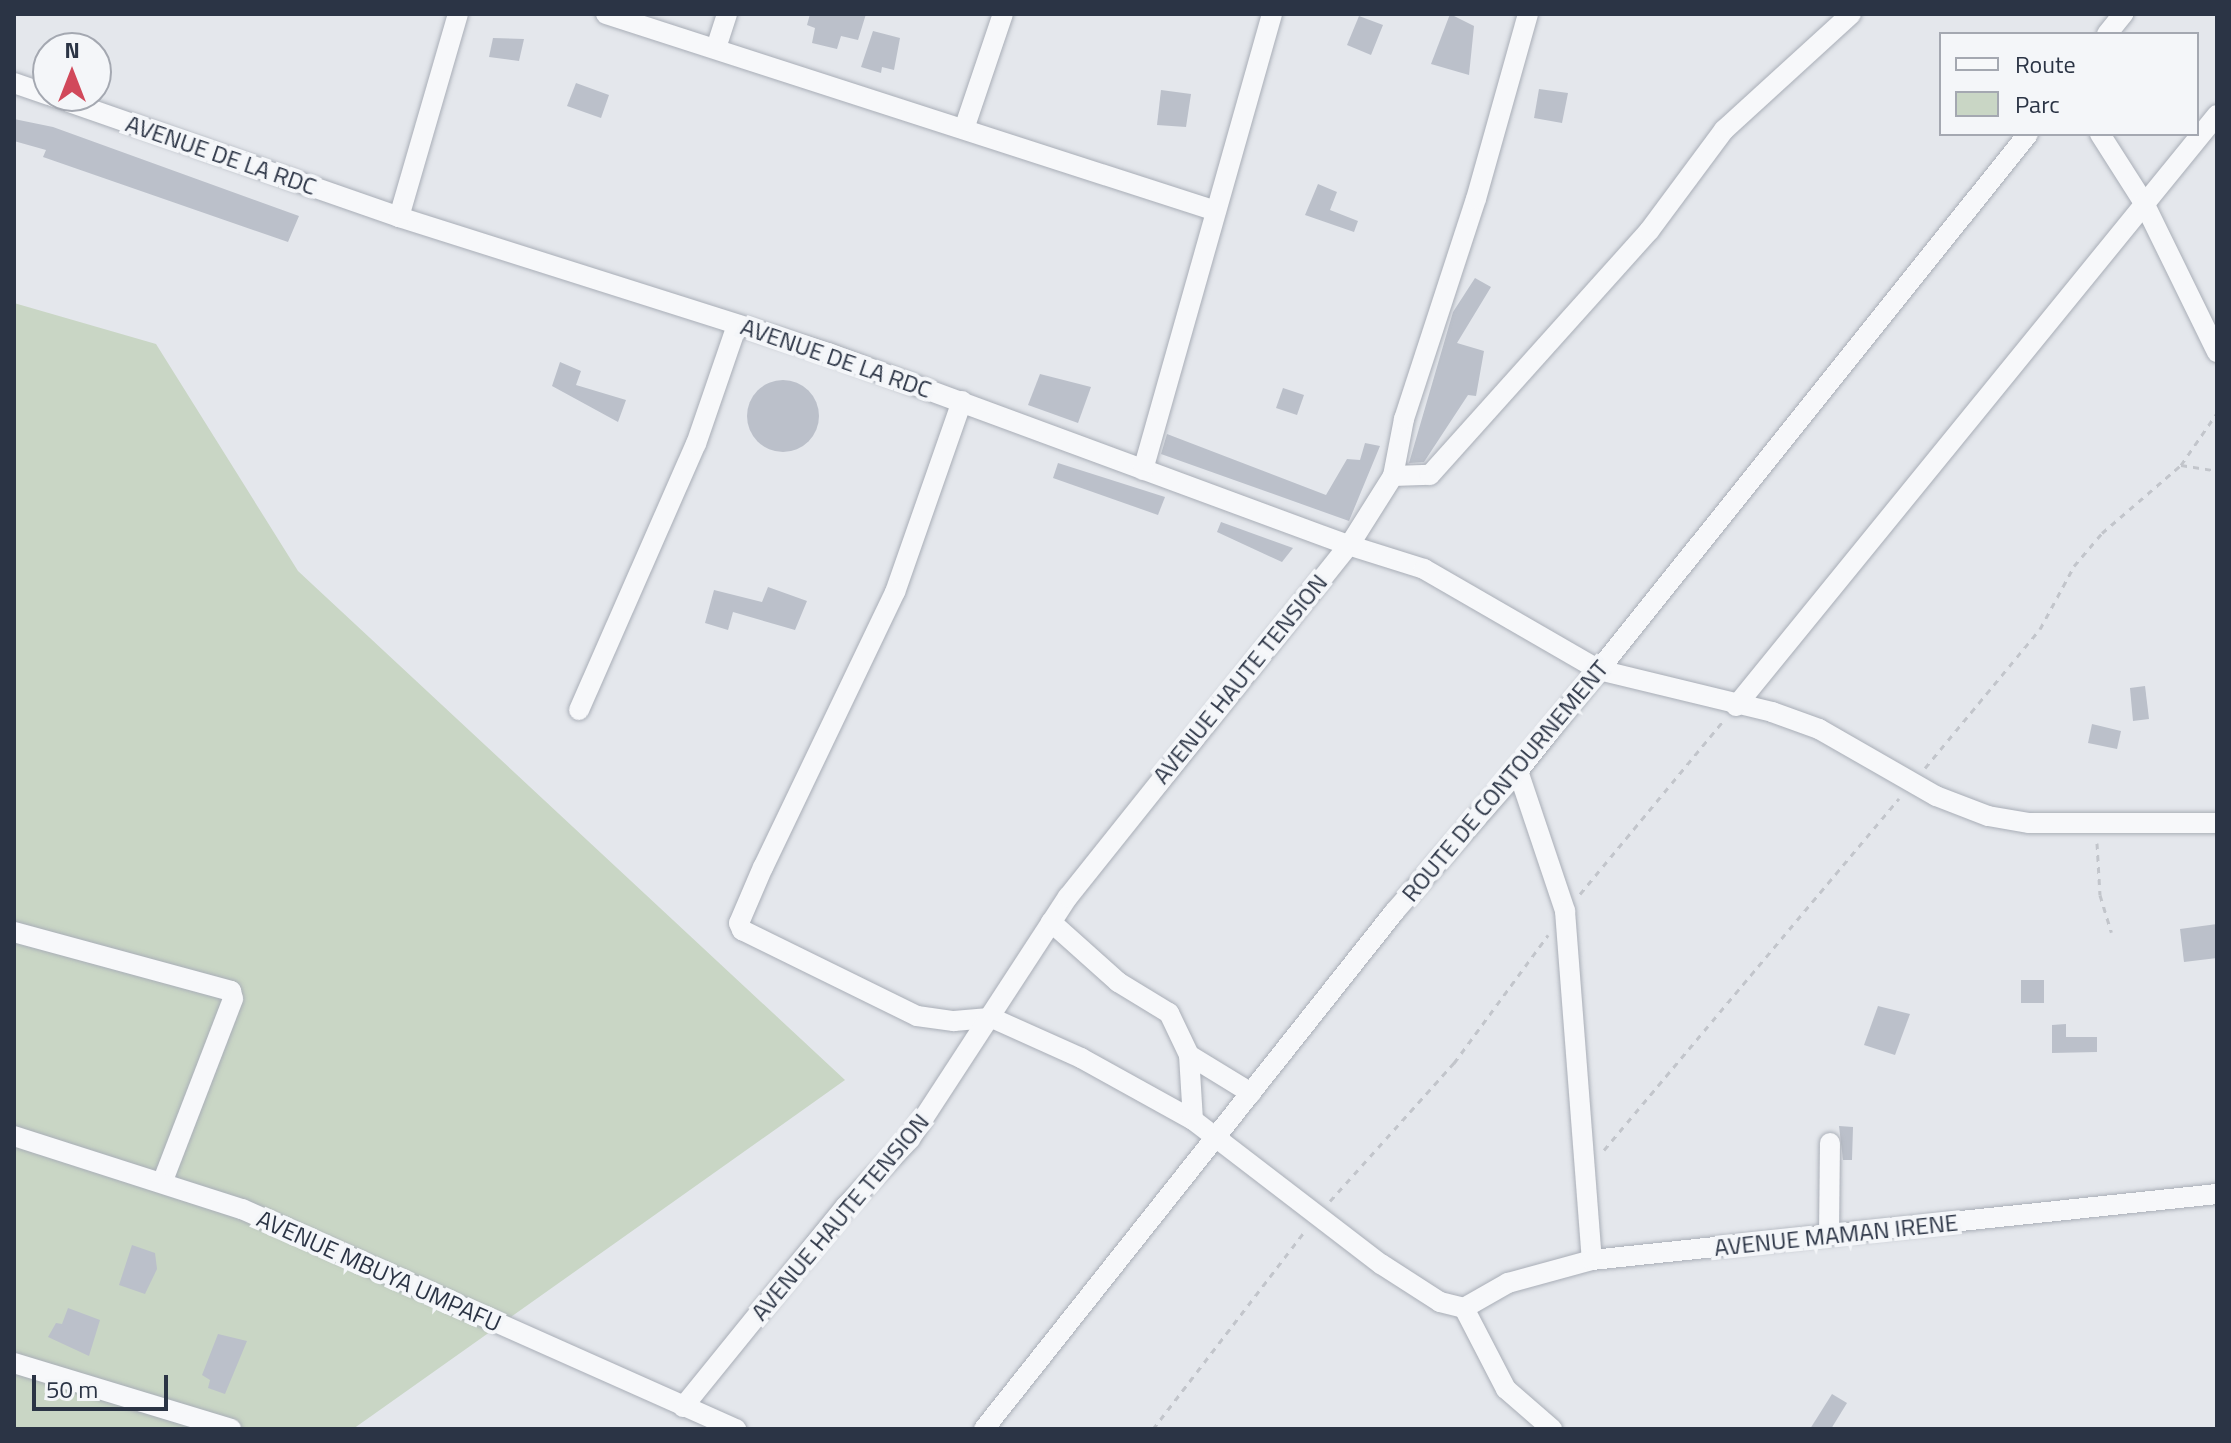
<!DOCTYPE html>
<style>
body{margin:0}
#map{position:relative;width:2231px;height:1443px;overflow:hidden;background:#e4e7ec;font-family:"Titillium Web",sans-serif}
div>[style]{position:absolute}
.green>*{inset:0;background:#c9d6c5}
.building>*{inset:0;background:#bbc0ca}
.round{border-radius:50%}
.path>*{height:3px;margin-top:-1.5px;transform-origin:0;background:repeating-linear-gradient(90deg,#c2c5cb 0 6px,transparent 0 12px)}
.roads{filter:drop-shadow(0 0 2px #a9aeb7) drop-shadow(0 0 2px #a9aeb7)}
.minor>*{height:20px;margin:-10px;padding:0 10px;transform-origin:10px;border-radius:10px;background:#f7f8fa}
span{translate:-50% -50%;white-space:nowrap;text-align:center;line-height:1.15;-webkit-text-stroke:8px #f4f6f9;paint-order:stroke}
.street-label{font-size:24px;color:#2b3445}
.frame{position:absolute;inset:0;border:16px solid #2b3445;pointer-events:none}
.legend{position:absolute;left:1939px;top:32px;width:260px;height:104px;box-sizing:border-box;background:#f4f6f9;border:2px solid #a4a8b1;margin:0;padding:10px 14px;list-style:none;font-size:24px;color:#2b3445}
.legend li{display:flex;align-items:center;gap:16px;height:40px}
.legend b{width:40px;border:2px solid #a4a8b1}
.north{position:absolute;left:32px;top:32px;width:80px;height:80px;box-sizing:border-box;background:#f4f6f9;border:2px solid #a4a8b1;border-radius:50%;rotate:0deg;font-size:22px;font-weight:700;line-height:32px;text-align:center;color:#2b3445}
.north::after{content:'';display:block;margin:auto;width:28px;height:36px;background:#d1495b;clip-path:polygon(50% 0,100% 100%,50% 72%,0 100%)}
.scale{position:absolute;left:32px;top:1375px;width:136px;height:36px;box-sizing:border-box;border:4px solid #2b3445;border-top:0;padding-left:10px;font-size:24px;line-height:28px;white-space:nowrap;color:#2b3445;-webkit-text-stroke:6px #f4f6f9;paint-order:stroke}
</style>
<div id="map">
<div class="green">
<i style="clip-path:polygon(14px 303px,156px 344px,298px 571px,845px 1080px,353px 1429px,14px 1429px)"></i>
</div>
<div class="building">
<i style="clip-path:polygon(810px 14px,866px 14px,858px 40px,841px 36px,837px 49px,812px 43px,815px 28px,807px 25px)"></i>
<i style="clip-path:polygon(1450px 14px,1474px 26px,1469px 75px,1431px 64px)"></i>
<i style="clip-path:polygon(1359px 16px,1383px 25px,1371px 55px,1347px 45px)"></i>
<i style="clip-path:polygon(873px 31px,900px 38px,894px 70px,882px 67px,881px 73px,861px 67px)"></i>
<i style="clip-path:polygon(493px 38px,524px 39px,519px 61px,489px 57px)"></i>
<i style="clip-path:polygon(576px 83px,609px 95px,601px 118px,567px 106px)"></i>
<i style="clip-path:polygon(1539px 89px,1568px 93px,1562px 123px,1534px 118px)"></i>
<i style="clip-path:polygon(1161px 90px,1191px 94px,1186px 127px,1157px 125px)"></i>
<i style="clip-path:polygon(14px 119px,53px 127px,299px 216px,288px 242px,43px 157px,46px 150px,14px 141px)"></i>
<i style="clip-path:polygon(1318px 184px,1337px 192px,1330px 210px,1358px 221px,1354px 232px,1305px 215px)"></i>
<i style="clip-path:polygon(1475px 278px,1491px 287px,1457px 343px,1484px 351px,1476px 396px,1468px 395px,1424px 462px,1409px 463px,1453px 312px)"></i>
<i style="clip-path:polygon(560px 362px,581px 371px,576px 385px,626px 400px,618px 422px,552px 386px)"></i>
<i style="clip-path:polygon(1040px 374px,1091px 387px,1078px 423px,1028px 405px)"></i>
<i class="round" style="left:747px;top:380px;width:72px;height:72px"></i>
<i style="clip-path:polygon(1283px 388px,1304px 395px,1297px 415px,1276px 408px)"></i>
<i style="clip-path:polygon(1167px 434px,1326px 495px,1347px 459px,1360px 460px,1365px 443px,1380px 446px,1349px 521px,1161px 454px)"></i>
<i style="clip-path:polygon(1058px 463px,1165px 497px,1158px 515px,1053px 478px)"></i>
<i style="clip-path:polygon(1221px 522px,1293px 548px,1282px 562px,1217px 532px)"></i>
<i style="clip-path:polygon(768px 587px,807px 601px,795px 630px,733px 612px,728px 630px,705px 623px,714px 590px,762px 602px)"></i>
<i style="clip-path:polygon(2145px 686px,2149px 719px,2133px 721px,2130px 688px)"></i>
<i style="clip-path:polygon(2092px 724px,2121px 731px,2117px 749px,2088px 743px)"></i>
<i style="clip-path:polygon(2217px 924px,2217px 958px,2184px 962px,2180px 929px)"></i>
<i style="clip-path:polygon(2021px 980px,2044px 980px,2044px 1003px,2021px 1003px)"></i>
<i style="clip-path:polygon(1878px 1006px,1910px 1014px,1895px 1055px,1864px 1045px)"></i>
<i style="clip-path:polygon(2066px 1024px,2066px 1037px,2097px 1037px,2097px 1052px,2052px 1053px,2052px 1025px)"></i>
<i style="clip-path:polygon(1839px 1126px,1853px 1127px,1852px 1160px,1843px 1160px)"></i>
<i style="clip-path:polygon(132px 1245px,155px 1253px,157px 1269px,145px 1294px,119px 1285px)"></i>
<i style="clip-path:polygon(68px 1308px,100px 1320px,89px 1356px,48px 1337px,56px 1323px,62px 1324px)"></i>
<i style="clip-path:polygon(218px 1334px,247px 1341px,225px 1394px,208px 1388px,210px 1380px,202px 1375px)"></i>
<i style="clip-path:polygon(1832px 1394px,1847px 1403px,1831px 1429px,1810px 1429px)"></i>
</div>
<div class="path">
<i style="left:2181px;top:465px;width:36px;rotate:9deg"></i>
<i style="left:1925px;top:768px;width:180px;rotate:-50.4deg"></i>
<i style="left:2040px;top:629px;width:72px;rotate:-61.6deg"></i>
<i style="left:2074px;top:566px;width:43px;rotate:-49.7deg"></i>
<i style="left:2102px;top:533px;width:104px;rotate:-40.7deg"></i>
<i style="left:2181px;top:465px;width:63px;rotate:-55.3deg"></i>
<i style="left:2097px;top:843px;width:52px;rotate:86.7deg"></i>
<i style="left:2100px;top:895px;width:39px;rotate:73deg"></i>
<i style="left:1580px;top:894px;width:224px;rotate:-50.4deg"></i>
<i style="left:1604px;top:1150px;width:459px;rotate:-50deg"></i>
<i style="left:1330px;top:1201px;width:186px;rotate:-48.1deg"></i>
<i style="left:1454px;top:1063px;width:159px;rotate:-53.7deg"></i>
<i style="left:1153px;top:1429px;width:250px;rotate:-52.5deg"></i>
</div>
<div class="roads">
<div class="minor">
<i style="left:606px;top:14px;width:641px;rotate:17.9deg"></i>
<i style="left:2107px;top:34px;width:26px;rotate:-51deg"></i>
<i style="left:716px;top:48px;width:36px;rotate:-72deg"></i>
<i style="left:14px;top:83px;width:36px;rotate:19deg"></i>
<i style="left:52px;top:96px;width:367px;rotate:19.2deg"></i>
<i style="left:399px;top:217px;width:450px;rotate:17.6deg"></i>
<i style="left:828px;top:353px;width:554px;rotate:20.27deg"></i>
<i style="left:1348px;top:545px;width:80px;rotate:17.5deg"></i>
<i style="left:1424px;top:569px;width:202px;rotate:30deg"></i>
<i style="left:1599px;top:670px;width:178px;rotate:13.6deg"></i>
<i style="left:1772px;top:712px;width:50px;rotate:19.9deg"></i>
<i style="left:1819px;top:729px;width:135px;rotate:29.8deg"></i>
<i style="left:1936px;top:796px;width:56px;rotate:21deg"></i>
<i style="left:1988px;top:816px;width:42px;rotate:9.7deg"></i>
<i style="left:2029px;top:823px;width:188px"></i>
<i style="left:965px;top:126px;width:118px;rotate:-71.3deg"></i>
<i style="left:2100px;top:134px;width:82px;rotate:57.5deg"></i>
<i style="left:2144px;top:203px;width:166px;rotate:63.9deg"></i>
<i style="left:399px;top:217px;width:211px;rotate:-73.8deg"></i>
<i style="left:962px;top:401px;width:202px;rotate:109.3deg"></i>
<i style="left:895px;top:592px;width:305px;rotate:115.6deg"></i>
<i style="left:763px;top:867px;width:61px;rotate:113.2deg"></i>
<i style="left:739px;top:923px;width:8px;rotate:67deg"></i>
<i style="left:742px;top:930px;width:195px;rotate:26.2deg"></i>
<i style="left:917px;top:1016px;width:37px;rotate:8deg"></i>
<i style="left:954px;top:1021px;width:38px;rotate:-5deg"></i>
<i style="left:992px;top:1018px;width:98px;rotate:24.2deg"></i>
<i style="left:1081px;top:1058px;width:128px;rotate:29deg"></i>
<i style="left:1193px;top:1120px;width:237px;rotate:37.5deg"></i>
<i style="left:1381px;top:1264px;width:70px;rotate:32.8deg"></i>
<i style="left:1440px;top:1302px;width:25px;rotate:14deg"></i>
<i style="left:1143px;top:470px;width:474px;rotate:-74.2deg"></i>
<i style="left:1393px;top:476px;width:58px;rotate:-79.1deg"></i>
<i style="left:1404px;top:419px;width:231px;rotate:-71.9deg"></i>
<i style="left:1476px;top:199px;width:192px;rotate:-74.3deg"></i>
<i style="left:1736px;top:706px;width:762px;rotate:-50.86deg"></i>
<i style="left:579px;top:710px;width:291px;rotate:-66.3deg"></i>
<i style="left:696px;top:444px;width:126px;rotate:-71deg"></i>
<i style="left:1518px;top:771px;width:148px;rotate:71.4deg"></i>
<i style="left:1565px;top:911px;width:350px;rotate:85.6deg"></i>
<i style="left:1051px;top:922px;width:90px;rotate:41.8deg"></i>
<i style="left:1118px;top:982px;width:60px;rotate:31.3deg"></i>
<i style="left:1169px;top:1013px;width:47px;rotate:64.5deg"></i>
<i style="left:1189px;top:1055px;width:65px;rotate:86.5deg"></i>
<i style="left:14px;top:932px;width:225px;rotate:15.2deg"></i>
<i style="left:231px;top:991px;width:8px;rotate:76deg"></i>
<i style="left:233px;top:999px;width:194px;rotate:111.1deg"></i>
<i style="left:1189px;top:1055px;width:73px;rotate:31.5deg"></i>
<i style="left:14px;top:1136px;width:239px;rotate:17.8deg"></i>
<i style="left:242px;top:1209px;width:541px;rotate:24.01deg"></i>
<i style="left:1829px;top:1235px;width:92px;rotate:-89.4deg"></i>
<i style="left:1464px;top:1308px;width:51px;rotate:-29.6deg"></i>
<i style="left:1508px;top:1283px;width:87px;rotate:-15.3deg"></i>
<i style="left:1592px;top:1260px;width:628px;rotate:-6.03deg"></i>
<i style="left:1464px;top:1308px;width:91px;rotate:62.6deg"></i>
<i style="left:1506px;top:1389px;width:61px;rotate:41deg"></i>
<i style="left:14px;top:1363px;width:227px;rotate:16.9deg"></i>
<i style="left:683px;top:1407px;width:259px;rotate:-51deg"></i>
<i style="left:846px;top:1206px;width:93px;rotate:-46.3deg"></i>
<i style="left:910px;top:1139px;width:289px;rotate:-56.9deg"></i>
<i style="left:1068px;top:897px;width:455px;rotate:-51.4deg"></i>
<i style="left:1352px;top:541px;width:77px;rotate:-57.8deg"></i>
<i style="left:1393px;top:476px;width:37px;rotate:-2deg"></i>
<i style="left:1430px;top:475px;width:328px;rotate:-48.1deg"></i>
<i style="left:1649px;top:231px;width:126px;rotate:-53.4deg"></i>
<i style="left:1724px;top:130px;width:172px;rotate:-42.4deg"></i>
<i style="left:984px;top:1429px;width:661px;rotate:-51.57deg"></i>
<i style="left:1395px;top:911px;width:186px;rotate:-48.7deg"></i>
<i style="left:1518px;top:771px;width:816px;rotate:-51.32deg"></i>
</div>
</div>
<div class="street-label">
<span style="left:221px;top:155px;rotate:19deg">AVENUE DE LA RDC</span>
<span style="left:836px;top:358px;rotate:19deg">AVENUE DE LA RDC</span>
<span style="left:1240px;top:679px;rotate:-51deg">AVENUE HAUTE TENSION</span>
<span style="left:1505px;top:781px;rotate:-50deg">ROUTE DE CONTOURNEMENT</span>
<span style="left:840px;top:1217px;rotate:-50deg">AVENUE HAUTE TENSION</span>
<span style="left:1836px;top:1235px;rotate:-6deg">AVENUE MAMAN IRENE</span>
<span style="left:379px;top:1271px;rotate:24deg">AVENUE MBUYA UMPAFU</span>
</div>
<div class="frame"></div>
<ul class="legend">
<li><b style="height:10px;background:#f7f8fa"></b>Route</li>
<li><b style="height:22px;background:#c9d6c5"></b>Parc</li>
</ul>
<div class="north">N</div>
<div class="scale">50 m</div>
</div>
